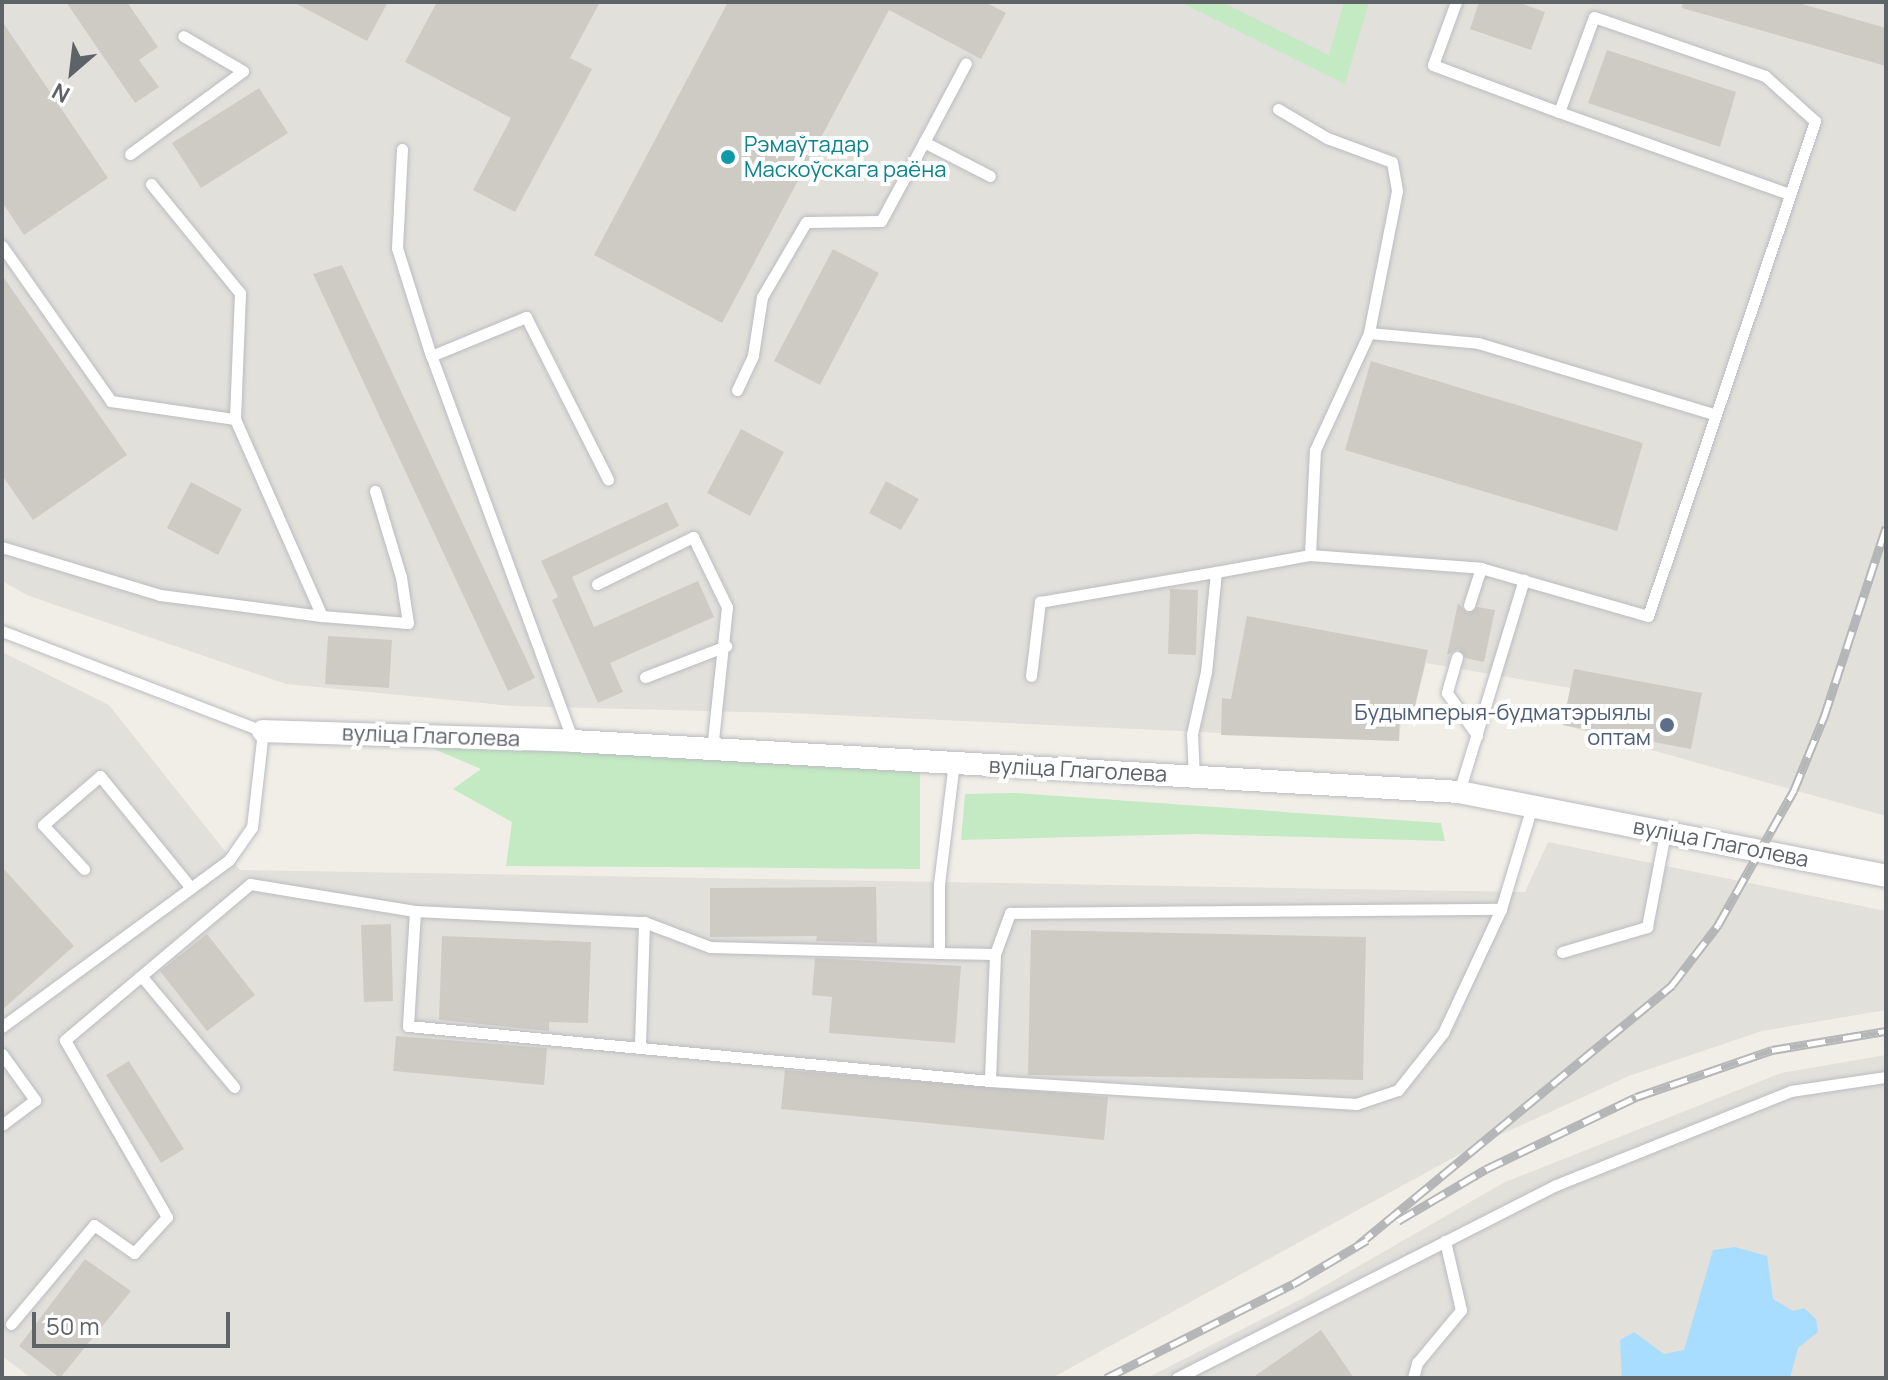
<!DOCTYPE html>
<meta charset="utf-8">
<style>
body{margin:0}
#map{position:relative;width:1888px;height:1380px;overflow:hidden;background:#f1eee7;font-family:Manrope,sans-serif}
div>[style]{position:absolute}
.industrial>*{inset:0;background:#e2e0db}
.green>*{inset:0;background:#c3eac2}
.water>*{inset:0;background:#a9ddff}
.building>*{inset:0;background:#cecbc5}
.roads{filter:drop-shadow(0 0 2px #b9bcc1) drop-shadow(0 0 2px #b9bcc1)}
.service>*{height:11px;margin:-5.5px;padding:0 5.5px;transform-origin:5.5px;border-radius:5.5px;background:#fff}
.minor>*{height:22px;margin:-11px;padding:0 11px;transform-origin:11px;border-radius:11px;background:#fff}
.rail>*{height:9px;margin-top:-4.5px;transform-origin:0;background:repeating-linear-gradient(90deg,#fff 0 18px,#b5b6b7 0 36px);box-sizing:border-box;border-block:2px solid #b5b6b7}
.dots>*{width:22px;height:22px;translate:-50% -50%;box-sizing:border-box;border:4px solid #fff;border-radius:50%}
span{translate:-50% -50%;white-space:nowrap;text-align:center;line-height:1.15;-webkit-text-stroke:8px #fff;paint-order:stroke}
.culture-label{font-size:22px;color:#0d838f}
.left{translate:0 -50%;text-align:left}
.service-label{font-size:22px;color:#4e5e75}
.right{translate:-100% -50%;text-align:right}
.street-label{font-size:22px;color:#5e6368}
.frame{position:absolute;inset:0;border:4px solid #5e6368;pointer-events:none}
.north{position:absolute;left:32px;top:32px;width:80px;height:80px;-webkit-text-stroke:6px #fff;paint-order:stroke;rotate:208deg;font-size:22px;font-weight:700;line-height:32px;text-align:center;color:#5e6368}
.north::after{content:'';display:block;margin:auto;width:28px;height:36px;background:#5e6368;clip-path:polygon(50% 0,100% 100%,50% 72%,0 100%)}
.scale{position:absolute;left:32px;top:1312px;width:198px;height:36px;box-sizing:border-box;border:4px solid #5e6368;border-top:0;padding-left:10px;font-size:24px;line-height:28px;white-space:nowrap;color:#5e6368;-webkit-text-stroke:6px #fff;paint-order:stroke}
</style>
<div id="map">
<div class="industrial">
<i style="clip-path:polygon(2px 2px,1886px 2px,1886px 816px,1563px 725px,1570px 688px,1426px 663px,1415px 706px,1403px 704px,1399px 741px,788px 713px,512px 706px,286px 684px,29px 596px,2px 581px)"></i>
<i style="clip-path:polygon(2px 652px,109px 705px,240px 870px,1525px 892px,1548px 842px,1886px 911px,1886px 1010px,1762px 1031px,1629px 1076px,1469px 1149px,1052px 1378px,31px 1378px,2px 1356px)"></i>
<i style="clip-path:polygon(1886px 1055px,1886px 1378px,1147px 1378px,1305px 1297px,1505px 1182px,1781px 1073px)"></i>
</div>
<div class="green">
<i style="clip-path:polygon(1180px 2px,1222px 2px,1329px 55px,1344px 2px,1369px 2px,1345px 84px)"></i>
<i style="clip-path:polygon(413px 740px,920px 770px,920px 869px,506px 866px,512px 822px,453px 789px,481px 769px)"></i>
<i style="clip-path:polygon(1016px 793px,1441px 823px,1445px 841px,1196px 834px,961px 840px,965px 794px)"></i>
</div>
<div class="water">
<i style="clip-path:polygon(1735px 1247px,1767px 1256px,1773px 1299px,1793px 1311px,1804px 1308px,1816px 1319px,1818px 1332px,1798px 1348px,1790px 1378px,1622px 1378px,1620px 1340px,1634px 1332px,1664px 1354px,1684px 1350px,1713px 1250px)"></i>
</div>
<div class="building">
<i style="clip-path:polygon(66px 2px,127px 2px,158px 47px,139px 60px,159px 87px,135px 103px)"></i>
<i style="clip-path:polygon(293px 2px,388px 2px,367px 41px)"></i>
<i style="clip-path:polygon(437px 2px,600px 2px,570px 58px,592px 69px,515px 212px,473px 190px,511px 118px,405px 62px)"></i>
<i style="clip-path:polygon(728px 2px,985px 2px,1006px 13px,981px 59px,889px 10px,722px 323px,594px 255px)"></i>
<i style="clip-path:polygon(1479px 2px,1517px 2px,1545px 12px,1531px 50px,1470px 29px)"></i>
<i style="clip-path:polygon(1683px 2px,1795px 2px,1886px 28px,1886px 66px,1682px 8px)"></i>
<i style="clip-path:polygon(2px 21px,108px 178px,24px 235px,2px 202px)"></i>
<i style="clip-path:polygon(1607px 50px,1736px 92px,1720px 147px,1588px 103px)"></i>
<i style="clip-path:polygon(259px 88px,288px 133px,201px 188px,172px 143px)"></i>
<i style="clip-path:polygon(833px 249px,879px 273px,820px 385px,774px 361px)"></i>
<i style="clip-path:polygon(342px 265px,535px 678px,508px 691px,313px 274px)"></i>
<i style="clip-path:polygon(2px 275px,127px 455px,33px 520px,2px 475px)"></i>
<i style="clip-path:polygon(1371px 361px,1643px 443px,1617px 531px,1345px 450px)"></i>
<i style="clip-path:polygon(741px 429px,784px 452px,750px 516px,707px 493px)"></i>
<i style="clip-path:polygon(886px 481px,919px 499px,901px 530px,869px 513px)"></i>
<i style="clip-path:polygon(191px 482px,242px 509px,218px 555px,167px 528px)"></i>
<i style="clip-path:polygon(667px 502px,679px 526px,572px 577px,594px 627px,698px 581px,714px 617px,610px 663px,623px 692px,598px 703px,552px 600px,558px 597px,541px 561px)"></i>
<i style="clip-path:polygon(1170px 589px,1198px 590px,1196px 655px,1168px 654px)"></i>
<i style="clip-path:polygon(1458px 603px,1467px 613px,1477px 607px,1495px 610px,1484px 662px,1465px 658px,1458px 649px,1447px 655px)"></i>
<i style="clip-path:polygon(1247px 616px,1428px 650px,1415px 706px,1400px 704px,1399px 741px,1221px 735px,1222px 698px,1231px 699px)"></i>
<i style="clip-path:polygon(328px 636px,392px 640px,389px 688px,325px 684px)"></i>
<i style="clip-path:polygon(1574px 669px,1702px 693px,1691px 749px,1563px 725px)"></i>
<i style="clip-path:polygon(2px 867px,74px 946px,2px 1010px)"></i>
<i style="clip-path:polygon(876px 887px,877px 943px,816px 941px,817px 936px,710px 937px,710px 888px)"></i>
<i style="clip-path:polygon(391px 924px,393px 1001px,364px 1002px,361px 925px)"></i>
<i style="clip-path:polygon(1031px 930px,1366px 937px,1363px 1080px,1028px 1075px)"></i>
<i style="clip-path:polygon(207px 934px,255px 995px,207px 1031px,160px 971px)"></i>
<i style="clip-path:polygon(442px 936px,591px 942px,588px 1023px,549px 1022px,549px 1031px,439px 1020px)"></i>
<i style="clip-path:polygon(815px 958px,961px 966px,955px 1043px,829px 1033px,832px 997px,812px 995px)"></i>
<i style="clip-path:polygon(396px 1036px,547px 1048px,544px 1085px,393px 1071px)"></i>
<i style="clip-path:polygon(129px 1061px,184px 1149px,161px 1163px,106px 1075px)"></i>
<i style="clip-path:polygon(785px 1070px,1108px 1097px,1104px 1140px,781px 1109px)"></i>
<i style="clip-path:polygon(85px 1259px,131px 1291px,60px 1378px,19px 1346px)"></i>
<i style="clip-path:polygon(1321px 1330px,1354px 1378px,1252px 1378px)"></i>
</div>
<div class="roads">
<div class="service">
<i style="left:1456px;top:2px;width:67px;rotate:110.1deg"></i>
<i style="left:1433px;top:65px;width:134px;rotate:20.5deg"></i>
<i style="left:1559px;top:112px;width:101px;rotate:-69.8deg"></i>
<i style="left:1594px;top:17px;width:181px;rotate:19deg"></i>
<i style="left:1765px;top:76px;width:67px;rotate:42deg"></i>
<i style="left:1815px;top:121px;width:522px;rotate:108.64deg"></i>
<i style="left:1648px;top:616px;width:174px;rotate:-164deg"></i>
<i style="left:1481px;top:568px;width:39px;rotate:108deg"></i>
<i style="left:1278px;top:109px;width:57px;rotate:30.6deg"></i>
<i style="left:1327px;top:138px;width:69px;rotate:20.3deg"></i>
<i style="left:1392px;top:162px;width:29px;rotate:80deg"></i>
<i style="left:1397px;top:191px;width:145px;rotate:101.2deg"></i>
<i style="left:1559px;top:112px;width:244px;rotate:19.6deg"></i>
<i style="left:924px;top:142px;width:89px;rotate:-62deg"></i>
<i style="left:402px;top:149px;width:99px;rotate:92.9deg"></i>
<i style="left:397px;top:248px;width:113px;rotate:72.5deg"></i>
<i style="left:130px;top:154px;width:140px;rotate:-36.3deg"></i>
<i style="left:243px;top:71px;width:69px;rotate:-149.7deg"></i>
<i style="left:151px;top:184px;width:141px;rotate:50.8deg"></i>
<i style="left:240px;top:293px;width:126px;rotate:92.3deg"></i>
<i style="left:235px;top:419px;width:215px;rotate:66.2deg"></i>
<i style="left:322px;top:616px;width:86px;rotate:4.7deg"></i>
<i style="left:408px;top:623px;width:47px;rotate:-98.7deg"></i>
<i style="left:401px;top:577px;width:90px;rotate:-106.8deg"></i>
<i style="left:2px;top:246px;width:189px;rotate:54.9deg"></i>
<i style="left:111px;top:401px;width:125px;rotate:8.3deg"></i>
<i style="left:737px;top:390px;width:38px;rotate:-65deg"></i>
<i style="left:753px;top:355px;width:59px;rotate:-81.2deg"></i>
<i style="left:762px;top:297px;width:87px;rotate:-59.6deg"></i>
<i style="left:806px;top:222px;width:75px;rotate:-0.8deg"></i>
<i style="left:881px;top:221px;width:90px;rotate:-61.4deg"></i>
<i style="left:924px;top:142px;width:74px;rotate:27.3deg"></i>
<i style="left:2px;top:547px;width:165px;rotate:16.9deg"></i>
<i style="left:160px;top:595px;width:163px;rotate:7.4deg"></i>
<i style="left:1310px;top:555px;width:105px;rotate:-87.3deg"></i>
<i style="left:1315px;top:450px;width:129px;rotate:-65.2deg"></i>
<i style="left:1369px;top:333px;width:109px;rotate:5.2deg"></i>
<i style="left:1478px;top:343px;width:245px;rotate:16.8deg"></i>
<i style="left:597px;top:584px;width:107px;rotate:-26.1deg"></i>
<i style="left:693px;top:537px;width:78px;rotate:64.1deg"></i>
<i style="left:727px;top:607px;width:143px;rotate:96deg"></i>
<i style="left:2px;top:631px;width:280px;rotate:21deg"></i>
<i style="left:263px;top:731px;width:97px;rotate:96.5deg"></i>
<i style="left:252px;top:827px;width:40px;rotate:124.9deg"></i>
<i style="left:229px;top:860px;width:282px;rotate:143.7deg"></i>
<i style="left:1457px;top:657px;width:37px;rotate:106deg"></i>
<i style="left:1447px;top:693px;width:52px;rotate:54.5deg"></i>
<i style="left:1031px;top:676px;width:75px;rotate:-83.1deg"></i>
<i style="left:1040px;top:602px;width:179px;rotate:-9.7deg"></i>
<i style="left:645px;top:677px;width:87px;rotate:-20.9deg"></i>
<i style="left:573px;top:741px;width:410px;rotate:-110.2deg"></i>
<i style="left:431px;top:356px;width:103px;rotate:-22.3deg"></i>
<i style="left:526px;top:317px;width:182px;rotate:63.2deg"></i>
<i style="left:954px;top:762px;width:123px;rotate:97deg"></i>
<i style="left:939px;top:884px;width:69px;rotate:90deg"></i>
<i style="left:939px;top:953px;width:56px;rotate:1deg"></i>
<i style="left:995px;top:954px;width:127px;rotate:92.3deg"></i>
<i style="left:990px;top:1081px;width:367px;rotate:3.6deg"></i>
<i style="left:1356px;top:1104px;width:44px;rotate:-18.4deg"></i>
<i style="left:1398px;top:1090px;width:73px;rotate:-51.7deg"></i>
<i style="left:1443px;top:1033px;width:137px;rotate:-64.9deg"></i>
<i style="left:1501px;top:909px;width:108px;rotate:-73.2deg"></i>
<i style="left:1194px;top:777px;width:43px;rotate:-92.7deg"></i>
<i style="left:1192px;top:734px;width:64px;rotate:-77.3deg"></i>
<i style="left:1206px;top:672px;width:100px;rotate:-84.3deg"></i>
<i style="left:1216px;top:572px;width:96px;rotate:-10.3deg"></i>
<i style="left:1310px;top:555px;width:171px;rotate:4.3deg"></i>
<i style="left:1459px;top:792px;width:222px;rotate:-73deg"></i>
<i style="left:84px;top:869px;width:60px;rotate:-133deg"></i>
<i style="left:43px;top:825px;width:75px;rotate:-40.7deg"></i>
<i style="left:100px;top:776px;width:144px;rotate:50.9deg"></i>
<i style="left:415px;top:911px;width:115px;rotate:93.5deg"></i>
<i style="left:408px;top:1026px;width:585px;rotate:5.4deg"></i>
<i style="left:1562px;top:952px;width:89px;rotate:-16.4deg"></i>
<i style="left:1647px;top:927px;width:96px;rotate:-79.2deg"></i>
<i style="left:995px;top:954px;width:44px;rotate:-69.9deg"></i>
<i style="left:1010px;top:913px;width:491px;rotate:-0.5deg"></i>
<i style="left:143px;top:978px;width:142px;rotate:50.1deg"></i>
<i style="left:640px;top:1044px;width:122px;rotate:-88.1deg"></i>
<i style="left:2px;top:1054px;width:57px;rotate:54.3deg"></i>
<i style="left:35px;top:1100px;width:41px;rotate:142.9deg"></i>
<i style="left:11px;top:1324px;width:129px;rotate:-50deg"></i>
<i style="left:94px;top:1225px;width:49px;rotate:35deg"></i>
<i style="left:134px;top:1253px;width:49px;rotate:-47.5deg"></i>
<i style="left:167px;top:1217px;width:204px;rotate:-120deg"></i>
<i style="left:65px;top:1040px;width:242px;rotate:-40.1deg"></i>
<i style="left:250px;top:884px;width:167px;rotate:9.3deg"></i>
<i style="left:415px;top:911px;width:229px;rotate:2.8deg"></i>
<i style="left:644px;top:922px;width:71px;rotate:20.7deg"></i>
<i style="left:710px;top:947px;width:229px;rotate:1.5deg"></i>
<i style="left:1177px;top:1378px;width:425px;rotate:-27deg"></i>
<i style="left:1556px;top:1185px;width:253px;rotate:-21.8deg"></i>
<i style="left:1791px;top:1091px;width:96px;rotate:-8.4deg"></i>
<i style="left:1413px;top:1378px;width:16px;rotate:-75deg"></i>
<i style="left:1417px;top:1363px;width:69px;rotate:-50.3deg"></i>
<i style="left:1461px;top:1310px;width:71px;rotate:-103.1deg"></i>
</div>
<div class="minor">
<i style="left:263px;top:731px;width:310px;rotate:1.8deg"></i>
<i style="left:573px;top:741px;width:887px;rotate:3.29deg"></i>
<i style="left:1459px;top:792px;width:435px;rotate:11.1deg"></i>
</div>
</div>
<div class="rail">
<i style="left:1398px;top:1221px;width:102px;rotate:-30.6deg"></i>
<i style="left:1486px;top:1169px;width:166px;rotate:-25.6deg"></i>
<i style="left:1636px;top:1097px;width:144px;rotate:-19.1deg"></i>
<i style="left:1772px;top:1050px;width:116px;rotate:-9.5deg"></i>
<i style="left:1358px;top:1245px;width:408px;rotate:-39.6deg"></i>
<i style="left:1672px;top:985px;width:76px;rotate:-52.5deg"></i>
<i style="left:1718px;top:925px;width:155px;rotate:-60.6deg"></i>
<i style="left:1794px;top:790px;width:79px;rotate:-67.7deg"></i>
<i style="left:1824px;top:717px;width:200px;rotate:-71.9deg"></i>
<i style="left:1106px;top:1378px;width:209px;rotate:-26.7deg"></i>
<i style="left:1293px;top:1284px;width:86px;rotate:-30.7deg"></i>
</div>
<div class="dots">
<i style="left:728px;top:157px;background:#0f9aa8"></i>
<i style="left:1667px;top:725px;background:#5c6f8a"></i>
</div>
<div class="culture-label">
<span class="left" style="left:744px;top:157px">Рэмаўтадар<br>Маскоўскага раёна</span>
</div>
<div class="service-label">
<span class="right" style="left:1651px;top:725px">Будымперыя-будматэрыялы<br>оптам</span>
</div>
<div class="street-label">
<span style="left:431px;top:736px;rotate:2deg">вуліца Глаголева</span>
<span style="left:1078px;top:770px;rotate:3deg">вуліца Глаголева</span>
<span style="left:1721px;top:843px;rotate:11deg">вуліца Глаголева</span>
</div>
<div class="frame"></div>
<div class="north">N</div>
<div class="scale">50 m</div>
</div>
